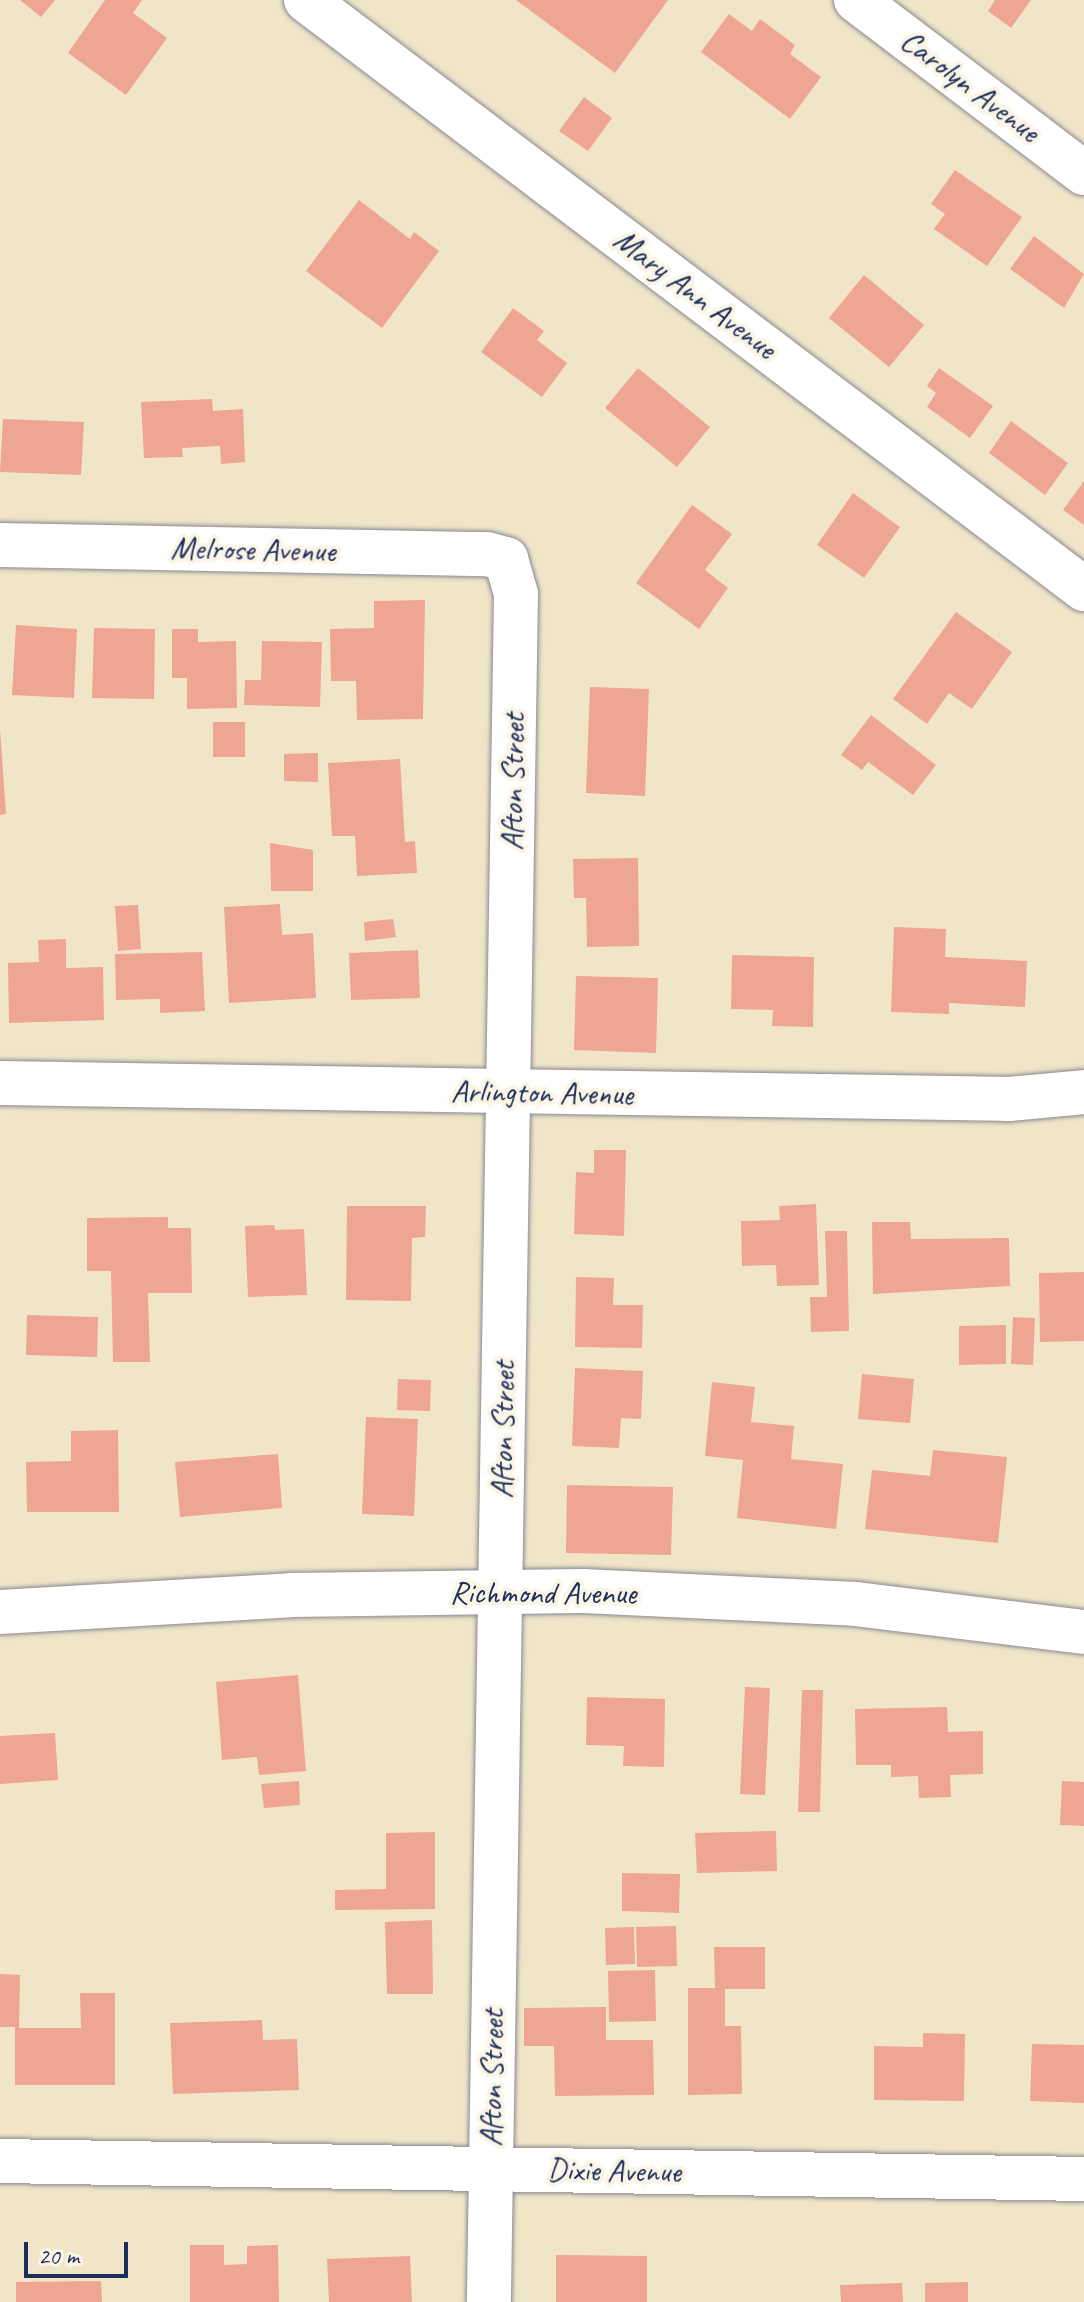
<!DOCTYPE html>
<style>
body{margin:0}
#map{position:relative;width:1084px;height:2302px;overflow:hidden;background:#f1e5c8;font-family:Caveat,sans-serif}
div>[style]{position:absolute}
.building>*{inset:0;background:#eea692}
.roads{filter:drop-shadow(0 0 2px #868a93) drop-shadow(0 0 2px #868a93)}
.minor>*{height:44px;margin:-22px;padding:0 22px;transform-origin:22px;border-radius:22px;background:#fff}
span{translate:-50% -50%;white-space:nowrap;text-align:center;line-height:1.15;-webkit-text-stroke:8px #fcf5e5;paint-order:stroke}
.street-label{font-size:32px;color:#1b2f5e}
.scale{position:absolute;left:24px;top:2242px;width:104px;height:36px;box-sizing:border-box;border:4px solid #1b2f5e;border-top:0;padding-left:10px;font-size:24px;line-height:28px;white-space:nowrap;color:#1b2f5e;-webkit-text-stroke:6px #fcf5e5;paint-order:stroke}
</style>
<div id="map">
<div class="building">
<i style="clip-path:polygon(20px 0,55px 0,41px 17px)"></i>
<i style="clip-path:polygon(105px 0,142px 0,133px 13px,167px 38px,126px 95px,68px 53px)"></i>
<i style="clip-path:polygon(516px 0,668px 0,615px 73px)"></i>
<i style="clip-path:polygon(995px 0,1031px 0,1011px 28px,988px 11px)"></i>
<i style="clip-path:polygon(729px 14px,752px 31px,760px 19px,795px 45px,790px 54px,821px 77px,790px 119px,701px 52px)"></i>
<i style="clip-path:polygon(584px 97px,612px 118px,588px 151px,559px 131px)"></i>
<i style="clip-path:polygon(955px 170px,1022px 217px,987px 266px,934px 229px,945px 214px,931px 204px)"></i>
<i style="clip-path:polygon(359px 200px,410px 239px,414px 232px,439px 251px,382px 328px,306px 271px)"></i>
<i style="clip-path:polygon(1034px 236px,1084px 274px,1064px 308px,1010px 269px)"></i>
<i style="clip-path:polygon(864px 275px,924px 325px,889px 367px,829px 318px)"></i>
<i style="clip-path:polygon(513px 308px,544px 331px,537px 340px,567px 363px,542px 397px,481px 352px)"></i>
<i style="clip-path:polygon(638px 368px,710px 427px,677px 467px,605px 408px)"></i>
<i style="clip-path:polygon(939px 368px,993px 406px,970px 438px,927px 407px,936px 393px,927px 386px)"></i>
<i style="clip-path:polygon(212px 399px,213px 411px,243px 409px,245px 462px,221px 464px,220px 446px,182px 448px,183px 457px,144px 458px,141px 402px)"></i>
<i style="clip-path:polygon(3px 419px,84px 422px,81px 475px,0 472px)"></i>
<i style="clip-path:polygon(1011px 421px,1068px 463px,1045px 495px,989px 453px)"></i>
<i style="clip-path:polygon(1084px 481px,1084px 525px,1063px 510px)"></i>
<i style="clip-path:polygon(853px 493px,900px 527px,864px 578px,817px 545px)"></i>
<i style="clip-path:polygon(692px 505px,732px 534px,705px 570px,728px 588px,699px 629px,636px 583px)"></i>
<i style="clip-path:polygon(425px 600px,423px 719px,357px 720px,356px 681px,331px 681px,330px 629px,374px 628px,374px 601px)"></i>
<i style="clip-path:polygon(956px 612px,1012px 652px,972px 709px,949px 693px,927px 724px,893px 699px)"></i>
<i style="clip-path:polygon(16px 625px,77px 629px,74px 698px,12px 695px)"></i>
<i style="clip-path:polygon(94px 628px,155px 629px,154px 699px,92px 698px)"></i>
<i style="clip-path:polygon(172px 629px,198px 629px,198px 642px,236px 641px,237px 708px,187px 709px,187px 678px,172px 678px)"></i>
<i style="clip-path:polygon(262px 641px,322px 642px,320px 707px,244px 705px,245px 680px,261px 680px)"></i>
<i style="clip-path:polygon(590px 687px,649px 689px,645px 796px,586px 793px)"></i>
<i style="clip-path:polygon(871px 715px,936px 765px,913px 795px,868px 762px,862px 770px,841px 755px)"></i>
<i style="clip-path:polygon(213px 722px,245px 722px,245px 757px,213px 757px)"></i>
<i style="clip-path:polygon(0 729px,6px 814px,0 815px)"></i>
<i style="clip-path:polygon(318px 753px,318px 782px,284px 781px,284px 754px)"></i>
<i style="clip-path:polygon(400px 759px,405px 842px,415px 841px,417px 873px,357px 876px,355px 836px,332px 836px,328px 763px)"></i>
<i style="clip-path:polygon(270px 843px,313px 850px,313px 891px,271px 891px)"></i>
<i style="clip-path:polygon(638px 858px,639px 946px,587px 947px,586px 898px,574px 898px,573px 859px)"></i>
<i style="clip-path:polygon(280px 904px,282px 935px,313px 933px,316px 998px,229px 1003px,224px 907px)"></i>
<i style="clip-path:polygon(138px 905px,141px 949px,118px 951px,115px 906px)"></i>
<i style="clip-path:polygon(393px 919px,396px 937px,365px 941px,364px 922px)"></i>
<i style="clip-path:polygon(894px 927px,946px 929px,945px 957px,1027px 961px,1025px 1007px,949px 1003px,949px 1014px,891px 1012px)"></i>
<i style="clip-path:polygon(66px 939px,66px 968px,103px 967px,104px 1020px,9px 1023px,8px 963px,39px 962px,38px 940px)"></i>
<i style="clip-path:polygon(418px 950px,420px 998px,351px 1000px,349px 953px)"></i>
<i style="clip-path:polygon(202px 952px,205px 1011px,160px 1013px,160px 999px,116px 1000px,115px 954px)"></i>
<i style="clip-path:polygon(732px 955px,814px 957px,813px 1027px,772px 1026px,773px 1010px,731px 1009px)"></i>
<i style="clip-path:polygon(576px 976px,658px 978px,656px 1053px,574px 1050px)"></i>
<i style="clip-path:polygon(594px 1150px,626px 1150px,624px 1236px,574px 1234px,576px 1172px,594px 1173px)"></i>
<i style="clip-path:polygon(816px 1204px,819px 1285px,777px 1286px,776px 1265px,742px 1266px,741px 1221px,780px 1220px,779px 1206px)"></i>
<i style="clip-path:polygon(347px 1206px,426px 1206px,425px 1237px,412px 1238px,411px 1301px,346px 1300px)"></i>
<i style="clip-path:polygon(168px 1217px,168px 1228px,191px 1228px,192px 1293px,148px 1293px,150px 1362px,113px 1362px,111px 1271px,87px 1271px,87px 1218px)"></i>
<i style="clip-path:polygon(872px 1222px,910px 1222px,911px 1239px,1009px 1238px,1010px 1286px,873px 1294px)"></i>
<i style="clip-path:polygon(274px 1225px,275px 1230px,304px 1229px,307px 1295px,248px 1297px,245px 1226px)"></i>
<i style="clip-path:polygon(825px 1231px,847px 1231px,849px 1331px,811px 1332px,810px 1297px,827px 1297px)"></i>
<i style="clip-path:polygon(1084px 1272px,1084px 1341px,1040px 1342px,1039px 1273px)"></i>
<i style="clip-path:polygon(576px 1277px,614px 1278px,613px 1305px,643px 1305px,642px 1348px,575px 1347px)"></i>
<i style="clip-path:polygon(27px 1315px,98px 1317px,97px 1357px,26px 1355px)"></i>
<i style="clip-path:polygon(1013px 1317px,1035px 1318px,1033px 1365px,1011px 1364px)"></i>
<i style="clip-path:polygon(1006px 1325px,1006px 1364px,959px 1365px,959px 1326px)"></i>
<i style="clip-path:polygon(575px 1368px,643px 1371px,641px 1419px,621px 1418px,619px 1448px,572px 1446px)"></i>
<i style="clip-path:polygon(862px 1374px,914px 1379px,910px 1423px,858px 1419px)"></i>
<i style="clip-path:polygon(398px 1379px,431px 1380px,430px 1411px,397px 1410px)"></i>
<i style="clip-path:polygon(712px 1382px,755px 1387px,751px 1422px,794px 1426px,791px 1459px,843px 1464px,836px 1529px,737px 1518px,743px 1460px,705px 1456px)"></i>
<i style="clip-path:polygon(366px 1417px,418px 1419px,414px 1516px,362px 1514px)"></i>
<i style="clip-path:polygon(118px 1430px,119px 1512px,27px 1512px,26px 1462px,71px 1461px,71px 1431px)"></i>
<i style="clip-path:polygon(933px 1450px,1007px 1457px,998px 1543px,865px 1529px,872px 1470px,930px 1476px)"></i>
<i style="clip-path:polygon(278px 1454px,282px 1508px,180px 1517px,175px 1462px)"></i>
<i style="clip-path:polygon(567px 1485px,673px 1487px,671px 1555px,566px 1553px)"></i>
<i style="clip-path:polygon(298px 1675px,306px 1771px,259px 1775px,257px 1757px,222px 1760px,216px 1682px)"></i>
<i style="clip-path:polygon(745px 1687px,770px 1688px,765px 1795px,740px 1794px)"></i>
<i style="clip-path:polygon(802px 1690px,823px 1690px,820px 1812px,798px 1812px)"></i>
<i style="clip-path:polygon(587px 1697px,665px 1699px,664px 1767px,623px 1766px,624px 1746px,586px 1745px)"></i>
<i style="clip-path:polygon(947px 1707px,948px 1732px,983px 1731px,983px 1774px,950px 1775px,951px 1797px,919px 1798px,918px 1776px,891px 1777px,891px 1765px,856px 1765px,855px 1709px)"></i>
<i style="clip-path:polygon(55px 1733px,58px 1780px,0 1784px,0 1736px)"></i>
<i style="clip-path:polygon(299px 1781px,300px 1805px,264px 1808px,261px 1784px)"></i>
<i style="clip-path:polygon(1062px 1781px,1084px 1782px,1084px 1826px,1060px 1825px)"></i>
<i style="clip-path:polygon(776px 1831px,777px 1871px,697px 1873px,695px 1833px)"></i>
<i style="clip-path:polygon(435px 1832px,435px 1909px,335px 1910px,335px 1890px,386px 1889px,386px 1833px)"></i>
<i style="clip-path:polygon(622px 1873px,680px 1874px,679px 1913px,622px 1911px)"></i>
<i style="clip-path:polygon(432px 1920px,433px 1994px,387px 1994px,385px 1922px)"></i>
<i style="clip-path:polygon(676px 1926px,677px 1966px,637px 1967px,636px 1927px)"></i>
<i style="clip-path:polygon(634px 1927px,635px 1964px,606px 1965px,605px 1928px)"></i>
<i style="clip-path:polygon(714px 1947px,765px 1947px,765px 1989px,725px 1989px,725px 2026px,741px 2026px,742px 2094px,688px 2095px,688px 1988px,715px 1988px)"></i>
<i style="clip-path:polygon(655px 1970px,656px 2021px,609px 2022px,608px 1971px)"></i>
<i style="clip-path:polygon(0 1974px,20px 1975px,19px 2028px,81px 2028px,80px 1993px,115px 1993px,115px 2085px,15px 2085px,15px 2027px,0 2027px)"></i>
<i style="clip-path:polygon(606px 2007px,606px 2040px,653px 2040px,654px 2095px,555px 2096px,554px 2046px,524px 2046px,524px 2008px)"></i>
<i style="clip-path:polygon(262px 2020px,263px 2040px,297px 2039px,299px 2090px,173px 2094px,170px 2023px)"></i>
<i style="clip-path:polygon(923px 2033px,965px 2034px,964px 2101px,874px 2100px,874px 2046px,923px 2047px)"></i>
<i style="clip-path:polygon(1032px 2044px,1084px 2045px,1084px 2103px,1030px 2101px)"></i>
<i style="clip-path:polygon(190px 2245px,224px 2245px,224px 2265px,247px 2264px,247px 2246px,278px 2245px,279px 2302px,190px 2302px)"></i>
<i style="clip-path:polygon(556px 2255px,647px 2256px,647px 2302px,556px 2302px)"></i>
<i style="clip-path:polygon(410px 2256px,412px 2302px,329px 2302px,327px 2259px)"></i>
<i style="clip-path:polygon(101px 2281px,102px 2302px,16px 2302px,16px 2282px)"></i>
<i style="clip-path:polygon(968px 2282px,968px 2302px,925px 2302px,925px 2283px)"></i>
<i style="clip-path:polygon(902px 2283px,903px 2302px,841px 2302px,840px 2285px)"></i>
</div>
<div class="roads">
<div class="minor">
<i style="left:306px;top:0;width:976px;rotate:37.13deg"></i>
<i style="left:856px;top:0;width:286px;rotate:37.2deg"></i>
<i style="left:0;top:545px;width:487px;rotate:1.1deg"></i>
<i style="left:487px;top:554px;width:20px;rotate:15deg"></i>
<i style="left:506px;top:559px;width:36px;rotate:74deg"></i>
<i style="left:516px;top:594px;width:1708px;rotate:90.91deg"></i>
<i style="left:0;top:1083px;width:1009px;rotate:0.91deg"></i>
<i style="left:1009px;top:1099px;width:75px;rotate:-5.3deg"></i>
<i style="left:0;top:1612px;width:291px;rotate:-3.3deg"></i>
<i style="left:291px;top:1595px;width:292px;rotate:-0.8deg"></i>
<i style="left:583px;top:1591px;width:273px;rotate:2.7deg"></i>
<i style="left:856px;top:1604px;width:230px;rotate:7deg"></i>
<i style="left:0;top:2161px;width:1084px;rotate:0.95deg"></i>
</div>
</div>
<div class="street-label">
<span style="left:970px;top:86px;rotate:37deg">Carolyn Avenue</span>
<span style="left:695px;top:294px;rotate:37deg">Mary Ann Avenue</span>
<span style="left:253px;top:550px;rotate:1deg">Melrose Avenue</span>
<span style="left:513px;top:782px;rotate:-89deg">Afton Street</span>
<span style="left:542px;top:1093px;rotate:1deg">Arlington Avenue</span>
<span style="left:503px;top:1430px;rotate:-89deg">Afton Street</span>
<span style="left:543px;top:1593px">Richmond Avenue</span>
<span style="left:492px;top:2078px;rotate:-89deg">Afton Street</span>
<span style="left:614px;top:2171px;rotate:1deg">Dixie Avenue</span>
</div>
<div class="scale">20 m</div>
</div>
